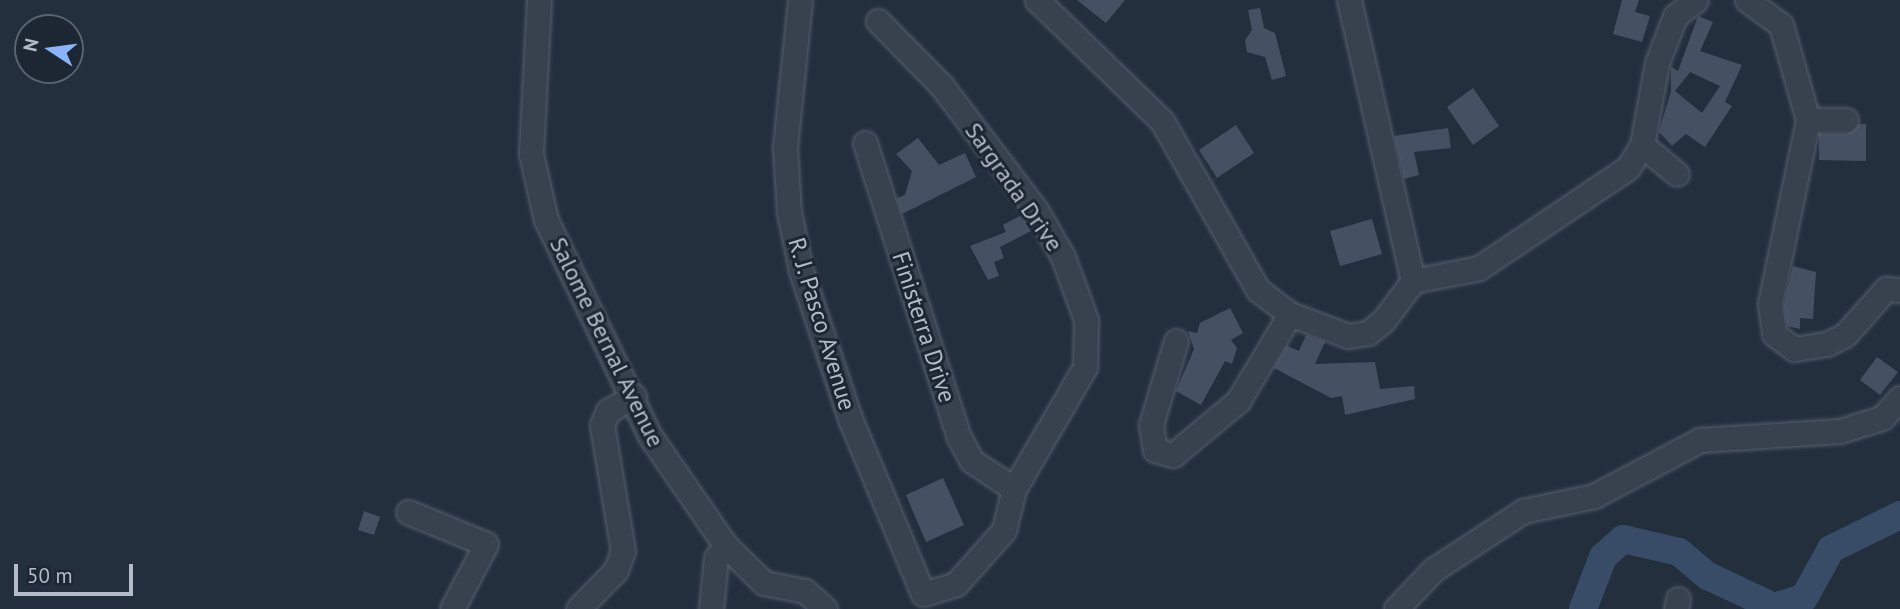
<!DOCTYPE html>
<style>
body{margin:0}
#map{position:relative;width:1900px;height:609px;overflow:hidden;background:#242f3e;font-family:"PT Sans",sans-serif}
div>[style]{position:absolute}
.river>*{height:28px;margin:-14px;padding:0 14px;transform-origin:14px;border-radius:14px;background:#394c67}
.building>*{inset:0;background:#455162}
.roads{filter:drop-shadow(0 0 2px #565f6c) drop-shadow(0 0 2px #565f6c)}
.minor>*{height:23px;margin:-11.5px;padding:0 11.5px;transform-origin:11.5px;border-radius:11.5px;background:#38414e}
span{translate:-50% -50%;white-space:nowrap;text-align:center;line-height:1.15;-webkit-text-stroke:6px #1d2633;paint-order:stroke}
.street-label{font-size:24px;color:#b4bcc9}
.north{position:absolute;left:14px;top:14px;width:70px;height:70px;box-sizing:border-box;background:#1d2633;border:2px solid #59626f;border-radius:50%;rotate:283deg;font-size:19px;font-weight:700;line-height:28px;text-align:center;color:#b4bcc9}
.north::after{content:'';display:block;margin:auto;width:24px;height:32px;background:#8ab4f8;clip-path:polygon(50% 0,100% 100%,50% 72%,0 100%)}
.scale{position:absolute;left:14px;top:564px;width:119px;height:32px;box-sizing:border-box;border:4px solid #b4bcc9;border-top:0;padding-left:9px;font-size:21px;line-height:24px;white-space:nowrap;color:#b4bcc9;-webkit-text-stroke:5px #1d2633;paint-order:stroke}
</style>
<div id="map">
<div class="river">
<i style="left:1583px;top:609px;width:56px;rotate:-69deg"></i>
<i style="left:1603px;top:557px;width:27px;rotate:-42deg"></i>
<i style="left:1623px;top:539px;width:57px;rotate:13.1deg"></i>
<i style="left:1679px;top:552px;width:38px;rotate:40deg"></i>
<i style="left:1708px;top:576px;width:73px;rotate:25.2deg"></i>
<i style="left:1774px;top:607px;width:31px;rotate:-17deg"></i>
<i style="left:1804px;top:598px;width:56px;rotate:-61.1deg"></i>
<i style="left:1831px;top:549px;width:77px;rotate:-26.2deg"></i>
</div>
<div class="building">
<i style="clip-path:polygon(1077px 0,1125px 0,1106px 23px)"></i>
<i style="clip-path:polygon(1622px 0,1639px 0,1635px 12px,1650px 16px,1642px 42px,1613px 34px)"></i>
<i style="clip-path:polygon(1260px 8px,1264px 28px,1275px 33px,1286px 76px,1272px 80px,1265px 57px,1247px 52px,1245px 40px,1252px 30px,1248px 10px)"></i>
<i style="clip-path:polygon(evenodd,1698px 16px,1713px 22px,1700px 51px,1742px 65px,1725px 102px,1732px 106px,1705px 147px,1686px 134px,1672px 146px,1659px 132px,1671px 91px,1671px 67px,1678px 71px,1698px 16px,1690px 72px,1720px 86px,1702px 113px,1675px 91px,1690px 72px)"></i>
<i style="clip-path:polygon(1473px 88px,1499px 126px,1473px 145px,1447px 107px)"></i>
<i style="clip-path:polygon(1859px 124px,1866px 124px,1866px 161px,1819px 160px,1819px 134px,1847px 134px)"></i>
<i style="clip-path:polygon(1236px 125px,1254px 153px,1217px 178px,1199px 150px)"></i>
<i style="clip-path:polygon(1448px 128px,1451px 148px,1414px 152px,1419px 175px,1404px 179px,1394px 136px)"></i>
<i style="clip-path:polygon(918px 138px,939px 165px,965px 153px,976px 177px,902px 214px,897px 198px,905px 195px,912px 171px,896px 154px)"></i>
<i style="clip-path:polygon(1022px 215px,1031px 231px,1000px 247px,1004px 258px,994px 262px,999px 276px,988px 280px,970px 246px,1006px 232px,1003px 225px)"></i>
<i style="clip-path:polygon(1372px 219px,1382px 254px,1340px 266px,1330px 231px)"></i>
<i style="clip-path:polygon(1793px 266px,1816px 272px,1813px 319px,1800px 318px,1800px 329px,1787px 326px,1784px 305px)"></i>
<i style="clip-path:polygon(1230px 308px,1243px 333px,1231px 340px,1237px 348px,1232px 364px,1225px 361px,1201px 405px,1176px 391px,1194px 349px,1188px 331px,1197px 333px,1200px 323px)"></i>
<i style="clip-path:polygon(1306px 335px,1325px 342px,1315px 364px,1375px 362px,1380px 389px,1414px 386px,1415px 399px,1345px 415px,1342px 396px,1331px 398px,1274px 368px,1287px 346px,1299px 351px)"></i>
<i style="clip-path:polygon(1877px 357px,1898px 372px,1880px 395px,1860px 380px)"></i>
<i style="clip-path:polygon(943px 478px,964px 525px,926px 542px,906px 495px)"></i>
<i style="clip-path:polygon(364px 511px,380px 517px,374px 535px,358px 530px)"></i>
</div>
<div class="roads">
<div class="minor">
<i style="left:539px;top:0;width:154px;rotate:93deg"></i>
<i style="left:531px;top:154px;width:68px;rotate:77.2deg"></i>
<i style="left:546px;top:220px;width:240px;rotate:64.3deg"></i>
<i style="left:650px;top:436px;width:134px;rotate:55.4deg"></i>
<i style="left:726px;top:546px;width:53px;rotate:44.2deg"></i>
<i style="left:764px;top:583px;width:42px;rotate:11deg"></i>
<i style="left:805px;top:591px;width:27px;rotate:42deg"></i>
<i style="left:800px;top:0;width:148px;rotate:95.8deg"></i>
<i style="left:785px;top:147px;width:65px;rotate:86.5deg"></i>
<i style="left:789px;top:212px;width:60px;rotate:78.5deg"></i>
<i style="left:801px;top:271px;width:158px;rotate:71.6deg"></i>
<i style="left:851px;top:421px;width:187px;rotate:67.4deg"></i>
<i style="left:1037px;top:0;width:174px;rotate:44.1deg"></i>
<i style="left:1162px;top:121px;width:194px;rotate:60.4deg"></i>
<i style="left:1258px;top:290px;width:40px;rotate:37deg"></i>
<i style="left:1290px;top:314px;width:62px;rotate:20.8deg"></i>
<i style="left:1348px;top:336px;width:20px;rotate:-9deg"></i>
<i style="left:1368px;top:333px;width:19px;rotate:-39deg"></i>
<i style="left:1383px;top:321px;width:50px;rotate:-53.1deg"></i>
<i style="left:1349px;top:0;width:288px;rotate:77.2deg"></i>
<i style="left:1747px;top:0;width:42px;rotate:36.3deg"></i>
<i style="left:1781px;top:25px;width:99px;rotate:74.1deg"></i>
<i style="left:1808px;top:120px;width:188px;rotate:101.7deg"></i>
<i style="left:1770px;top:304px;width:30px;rotate:82deg"></i>
<i style="left:1774px;top:334px;width:25px;rotate:37deg"></i>
<i style="left:1794px;top:349px;width:33px;rotate:-9deg"></i>
<i style="left:1827px;top:344px;width:20px;rotate:-27deg"></i>
<i style="left:1845px;top:335px;width:62px;rotate:-48.3deg"></i>
<i style="left:1886px;top:289px;width:14px;rotate:4deg"></i>
<i style="left:878px;top:21px;width:90px;rotate:45.5deg"></i>
<i style="left:941px;top:85px;width:157px;rotate:52.8deg"></i>
<i style="left:1036px;top:210px;width:54px;rotate:60.1deg"></i>
<i style="left:1063px;top:257px;width:67px;rotate:69.9deg"></i>
<i style="left:1086px;top:320px;width:47px;rotate:91.2deg"></i>
<i style="left:1085px;top:367px;width:141px;rotate:120.2deg"></i>
<i style="left:1014px;top:489px;width:42px;rotate:103.7deg"></i>
<i style="left:1004px;top:530px;width:72px;rotate:131.6deg"></i>
<i style="left:956px;top:584px;width:34px;rotate:163deg"></i>
<i style="left:1808px;top:120px;width:38px"></i>
<i style="left:865px;top:143px;width:309px;rotate:72.3deg"></i>
<i style="left:959px;top:437px;width:27px;rotate:62deg"></i>
<i style="left:972px;top:461px;width:50px;rotate:33.7deg"></i>
<i style="left:1642px;top:145px;width:45px;rotate:39.6deg"></i>
<i style="left:1413px;top:281px;width:67px;rotate:-11.1deg"></i>
<i style="left:1479px;top:268px;width:179px;rotate:-33.9deg"></i>
<i style="left:1628px;top:168px;width:27px;rotate:-59deg"></i>
<i style="left:1642px;top:145px;width:83px;rotate:-79.6deg"></i>
<i style="left:1657px;top:63px;width:50px;rotate:-69deg"></i>
<i style="left:1675px;top:16px;width:26px;rotate:-37deg"></i>
<i style="left:1176px;top:341px;width:88px;rotate:106.6deg"></i>
<i style="left:1151px;top:425px;width:25px;rotate:81deg"></i>
<i style="left:1155px;top:450px;width:19px;rotate:16deg"></i>
<i style="left:1173px;top:455px;width:85px;rotate:-39.7deg"></i>
<i style="left:1238px;top:401px;width:101px;rotate:-59.1deg"></i>
<i style="left:408px;top:512px;width:84px;rotate:22.3deg"></i>
<i style="left:486px;top:544px;width:73px;rotate:117.6deg"></i>
<i style="left:578px;top:609px;width:54px;rotate:-45.7deg"></i>
<i style="left:616px;top:570px;width:20px;rotate:-70deg"></i>
<i style="left:623px;top:551px;width:128px;rotate:-99.5deg"></i>
<i style="left:602px;top:425px;width:15px;rotate:-67deg"></i>
<i style="left:608px;top:411px;width:30px;rotate:-30deg"></i>
<i style="left:711px;top:609px;width:51px;rotate:-84.4deg"></i>
<i style="left:716px;top:558px;width:16px;rotate:-50deg"></i>
<i style="left:1396px;top:609px;width:54px;rotate:-46.5deg"></i>
<i style="left:1433px;top:570px;width:108px;rotate:-33.2deg"></i>
<i style="left:1523px;top:511px;width:73px;rotate:-11.9deg"></i>
<i style="left:1594px;top:496px;width:120px;rotate:-27.8deg"></i>
<i style="left:1700px;top:440px;width:140px;rotate:-3.7deg"></i>
<i style="left:1840px;top:431px;width:44px;rotate:-17.2deg"></i>
<i style="left:1882px;top:418px;width:27px;rotate:-48deg"></i>
<i style="left:1676px;top:609px;width:10px;rotate:-79deg"></i>
</div>
</div>
<div class="street-label">
<span style="left:1014px;top:187px;rotate:55deg">Sargrada Drive</span>
<span style="left:822px;top:324px;rotate:73deg">R. J. Pasco Avenue</span>
<span style="left:924px;top:327px;rotate:72deg">Finisterra Drive</span>
<span style="left:607px;top:342px;rotate:64deg">Salome Bernal Avenue</span>
</div>
<div class="north">N</div>
<div class="scale">50 m</div>
</div>
